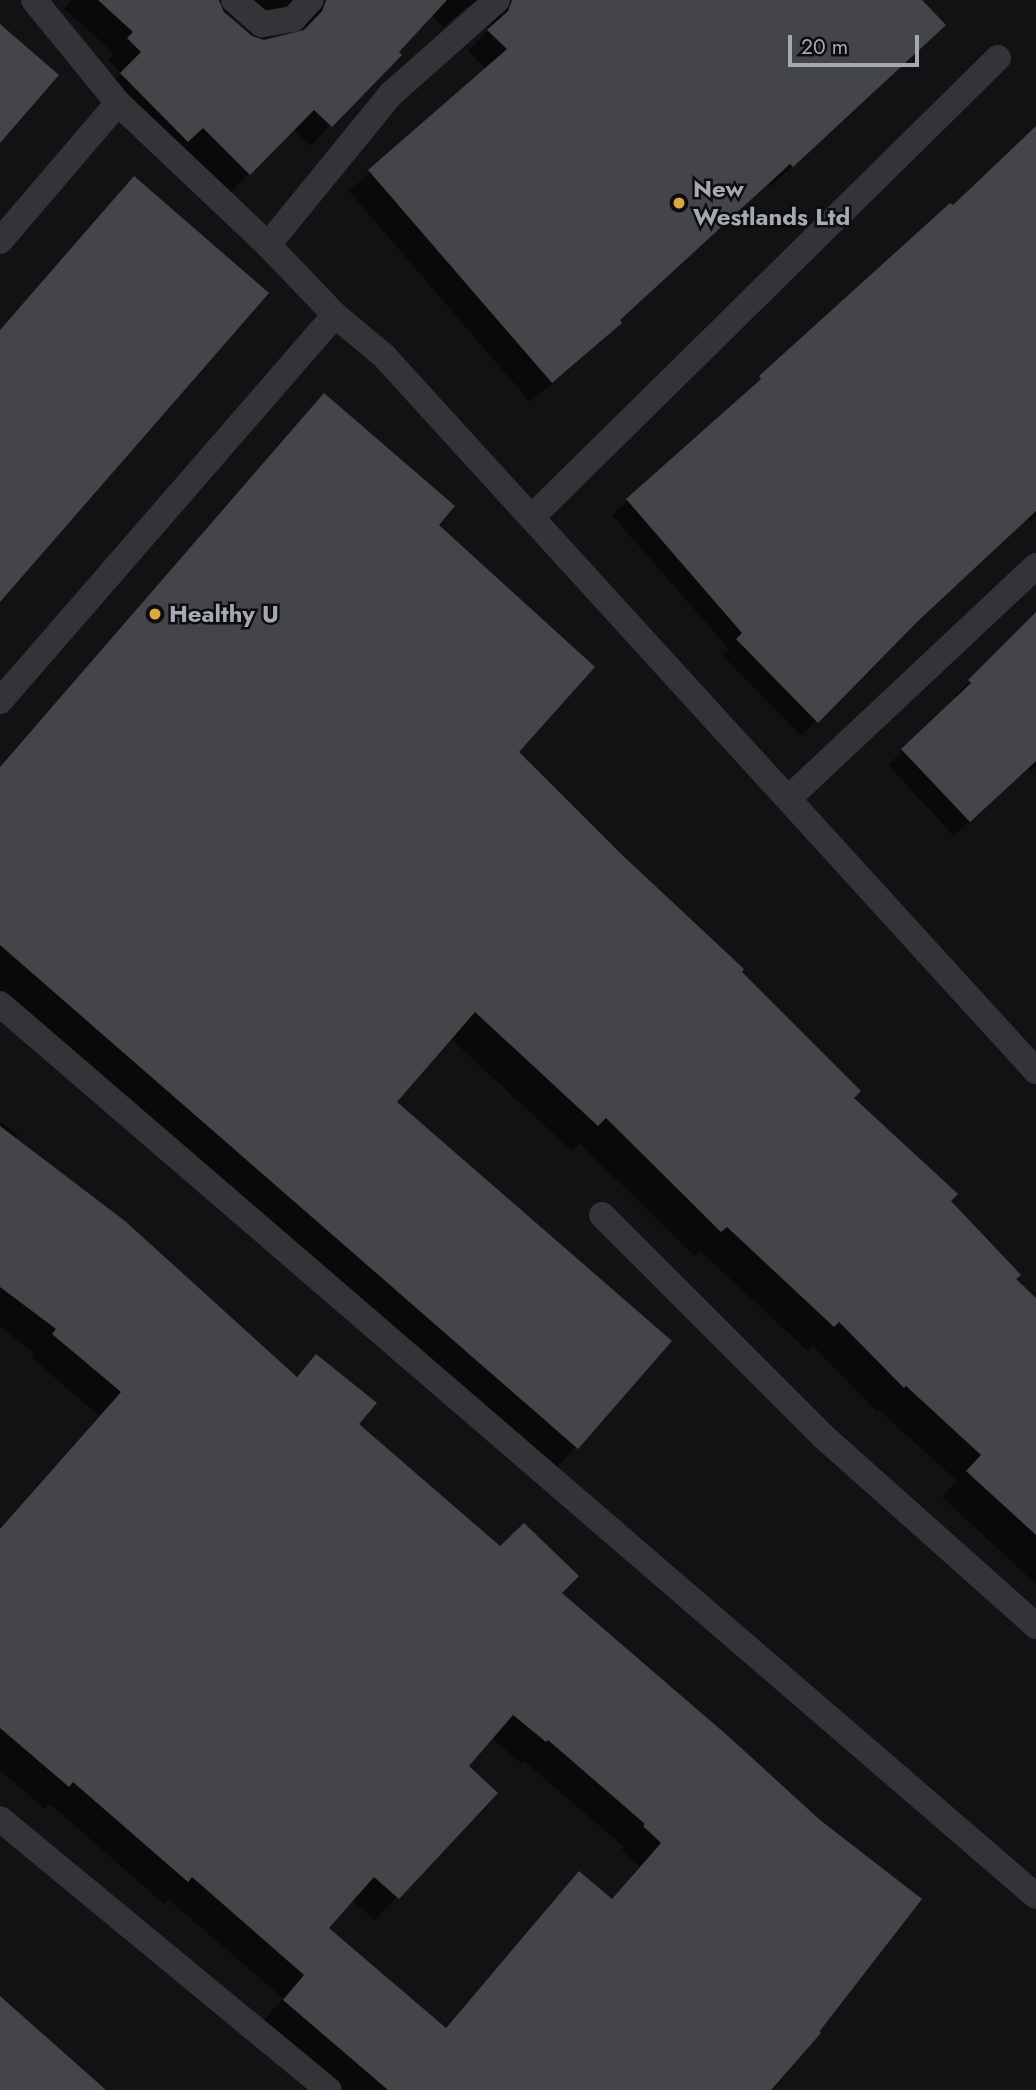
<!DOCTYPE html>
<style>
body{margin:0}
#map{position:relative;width:1036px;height:2090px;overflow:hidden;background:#121113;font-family:Jost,sans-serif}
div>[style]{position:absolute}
.shadow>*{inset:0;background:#0007}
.building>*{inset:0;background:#444548}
.lane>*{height:26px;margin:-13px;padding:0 13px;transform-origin:13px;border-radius:13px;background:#333437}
.dots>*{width:19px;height:19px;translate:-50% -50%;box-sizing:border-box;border:4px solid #0d0d0e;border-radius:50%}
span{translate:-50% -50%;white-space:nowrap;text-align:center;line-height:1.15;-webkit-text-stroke:5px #0d0d0e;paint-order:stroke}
.poi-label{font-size:24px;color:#a5a9b2;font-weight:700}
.left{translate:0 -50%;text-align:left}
.scale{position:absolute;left:788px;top:35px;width:131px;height:32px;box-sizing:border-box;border:4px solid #a5a9b2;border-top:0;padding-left:9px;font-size:21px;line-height:24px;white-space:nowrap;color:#a5a9b2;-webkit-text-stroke:5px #0d0d0e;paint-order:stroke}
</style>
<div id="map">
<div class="shadow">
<i style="clip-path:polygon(evenodd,72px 0,920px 0,923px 46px,771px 186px,769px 184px,618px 321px,620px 323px,600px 343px,530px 402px,349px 191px,486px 69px,468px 51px,492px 27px,488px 9px,471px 4px,443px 27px,431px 15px,311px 146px,293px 129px,229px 194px,101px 95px,122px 74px,108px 60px,114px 53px,64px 9px,72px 0,294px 5px,306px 16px,306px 26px,296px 36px,257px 41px,224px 15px,226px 12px,246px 27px,279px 8px,294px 5px)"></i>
<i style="clip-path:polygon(1036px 137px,1036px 516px,1030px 521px,1027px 518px,903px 633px,801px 736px,722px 655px,729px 649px,612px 515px,950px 205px,953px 208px)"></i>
<i style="clip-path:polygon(134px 179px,0 600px,0 329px)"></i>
<i style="clip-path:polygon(324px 396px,437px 525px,516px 752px,739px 972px,949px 1202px,1014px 1280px,1036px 1300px,1036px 1584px,942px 1497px,957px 1481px,879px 1410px,877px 1412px,813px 1346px,808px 1351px,700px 1251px,695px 1256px,579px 1143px,572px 1151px,450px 1038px,395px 1102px,669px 1341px,551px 1474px,0 993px,0 766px)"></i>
<i style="clip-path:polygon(1036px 622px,1036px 766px,1031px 772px,1027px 768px,954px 836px,888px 765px,957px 699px,955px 696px,1020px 631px)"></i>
<i style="clip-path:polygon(evenodd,0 1121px,18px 1135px,15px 1139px,295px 1377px,316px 1356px,357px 1424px,500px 1548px,560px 1594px,769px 2090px,339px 2090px,261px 2024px,283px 1998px,168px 1899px,164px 1904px,50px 1804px,45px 1809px,0 1770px,0 1529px,99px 1416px,31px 1357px,34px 1353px,0 1327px,0 1121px,491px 1738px,522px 1764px,524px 1761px,624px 1847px,622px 1850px,640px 1867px,611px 1900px,579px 1873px,444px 2029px,327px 1929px,352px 1900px,375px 1920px,495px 1793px,467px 1767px,491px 1738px)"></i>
</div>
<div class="building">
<i style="clip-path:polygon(98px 0,219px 0,224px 12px,252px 36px,264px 40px,304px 30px,322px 11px,326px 0,447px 0,399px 52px,402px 55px,332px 127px,314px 110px,250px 175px,203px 128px,188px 142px,120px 73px,141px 52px,127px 38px,133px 32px)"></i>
<i style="clip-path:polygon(512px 0,922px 0,946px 25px,793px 167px,790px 164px,620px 320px,622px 323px,552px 383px,368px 170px,507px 49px,487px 30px,508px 11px)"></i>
<i style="clip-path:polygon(0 24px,59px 75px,0 143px)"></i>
<i style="clip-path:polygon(1036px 126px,1036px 511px,918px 621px,818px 723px,736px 639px,742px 633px,626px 499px,761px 379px,759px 376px,950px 203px,953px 205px)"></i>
<i style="clip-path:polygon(134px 176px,269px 293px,0 602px,0 330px)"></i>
<i style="clip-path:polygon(324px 393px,455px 506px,439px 525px,595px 667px,519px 752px,619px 852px,744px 969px,742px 972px,861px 1091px,854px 1098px,958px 1194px,951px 1201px,1021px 1275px,1016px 1279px,1036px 1298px,1036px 1535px,966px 1471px,981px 1455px,906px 1386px,904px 1388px,839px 1322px,834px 1327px,727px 1227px,721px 1232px,606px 1118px,598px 1126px,475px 1012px,397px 1102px,672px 1341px,578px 1449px,0 945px,0 767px)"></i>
<i style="clip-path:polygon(1036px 612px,1036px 761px,970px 822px,901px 749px,971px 683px,968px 680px)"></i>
<i style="clip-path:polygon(evenodd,0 1126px,125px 1221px,297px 1377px,316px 1354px,377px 1403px,359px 1424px,500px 1546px,524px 1523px,579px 1576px,562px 1593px,728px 1736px,820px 1820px,922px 1899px,819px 2032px,821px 2033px,771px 2090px,388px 2090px,283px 2000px,304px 1975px,192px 1877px,188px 1882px,73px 1782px,69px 1787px,0 1728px,0 1529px,121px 1392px,52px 1334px,56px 1329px,0 1287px,0 1126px,513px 1715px,546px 1742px,548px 1740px,645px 1824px,643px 1826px,661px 1843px,612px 1899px,579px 1871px,446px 2028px,329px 1928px,374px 1877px,399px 1899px,498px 1793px,469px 1766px,513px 1715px)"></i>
<i style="clip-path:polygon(0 1996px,106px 2090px,0 2090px)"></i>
</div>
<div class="lane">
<i style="left:34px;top:0;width:133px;rotate:50.8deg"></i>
<i style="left:118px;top:103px;width:207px;rotate:43.4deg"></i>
<i style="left:234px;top:0;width:37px;rotate:41deg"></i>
<i style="left:262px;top:24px;width:31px;rotate:-9deg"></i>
<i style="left:293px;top:19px;width:26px;rotate:-47deg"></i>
<i style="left:497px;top:0;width:142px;rotate:138.4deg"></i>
<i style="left:391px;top:94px;width:195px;rotate:129.2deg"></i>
<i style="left:268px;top:245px;width:97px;rotate:46.3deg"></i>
<i style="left:335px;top:315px;width:64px;rotate:39.9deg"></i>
<i style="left:384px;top:356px;width:968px;rotate:47.64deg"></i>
<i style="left:0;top:241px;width:182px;rotate:-49.5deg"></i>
<i style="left:532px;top:517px;width:654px;rotate:-44.57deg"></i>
<i style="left:0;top:701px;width:511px;rotate:-49.05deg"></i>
<i style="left:789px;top:798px;width:339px;rotate:-43.2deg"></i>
<i style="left:0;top:1004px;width:1367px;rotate:40.73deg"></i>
<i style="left:602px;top:1215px;width:314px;rotate:45deg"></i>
<i style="left:824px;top:1437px;width:284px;rotate:41.7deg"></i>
<i style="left:0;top:1819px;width:426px;rotate:39.5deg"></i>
</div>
<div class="dots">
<i style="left:679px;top:203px;background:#daa742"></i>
<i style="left:155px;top:614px;background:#daa742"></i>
</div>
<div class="poi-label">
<span class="left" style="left:693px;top:203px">New<br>Westlands Ltd</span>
<span class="left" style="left:169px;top:614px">Healthy U</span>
</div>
<div class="scale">20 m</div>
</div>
